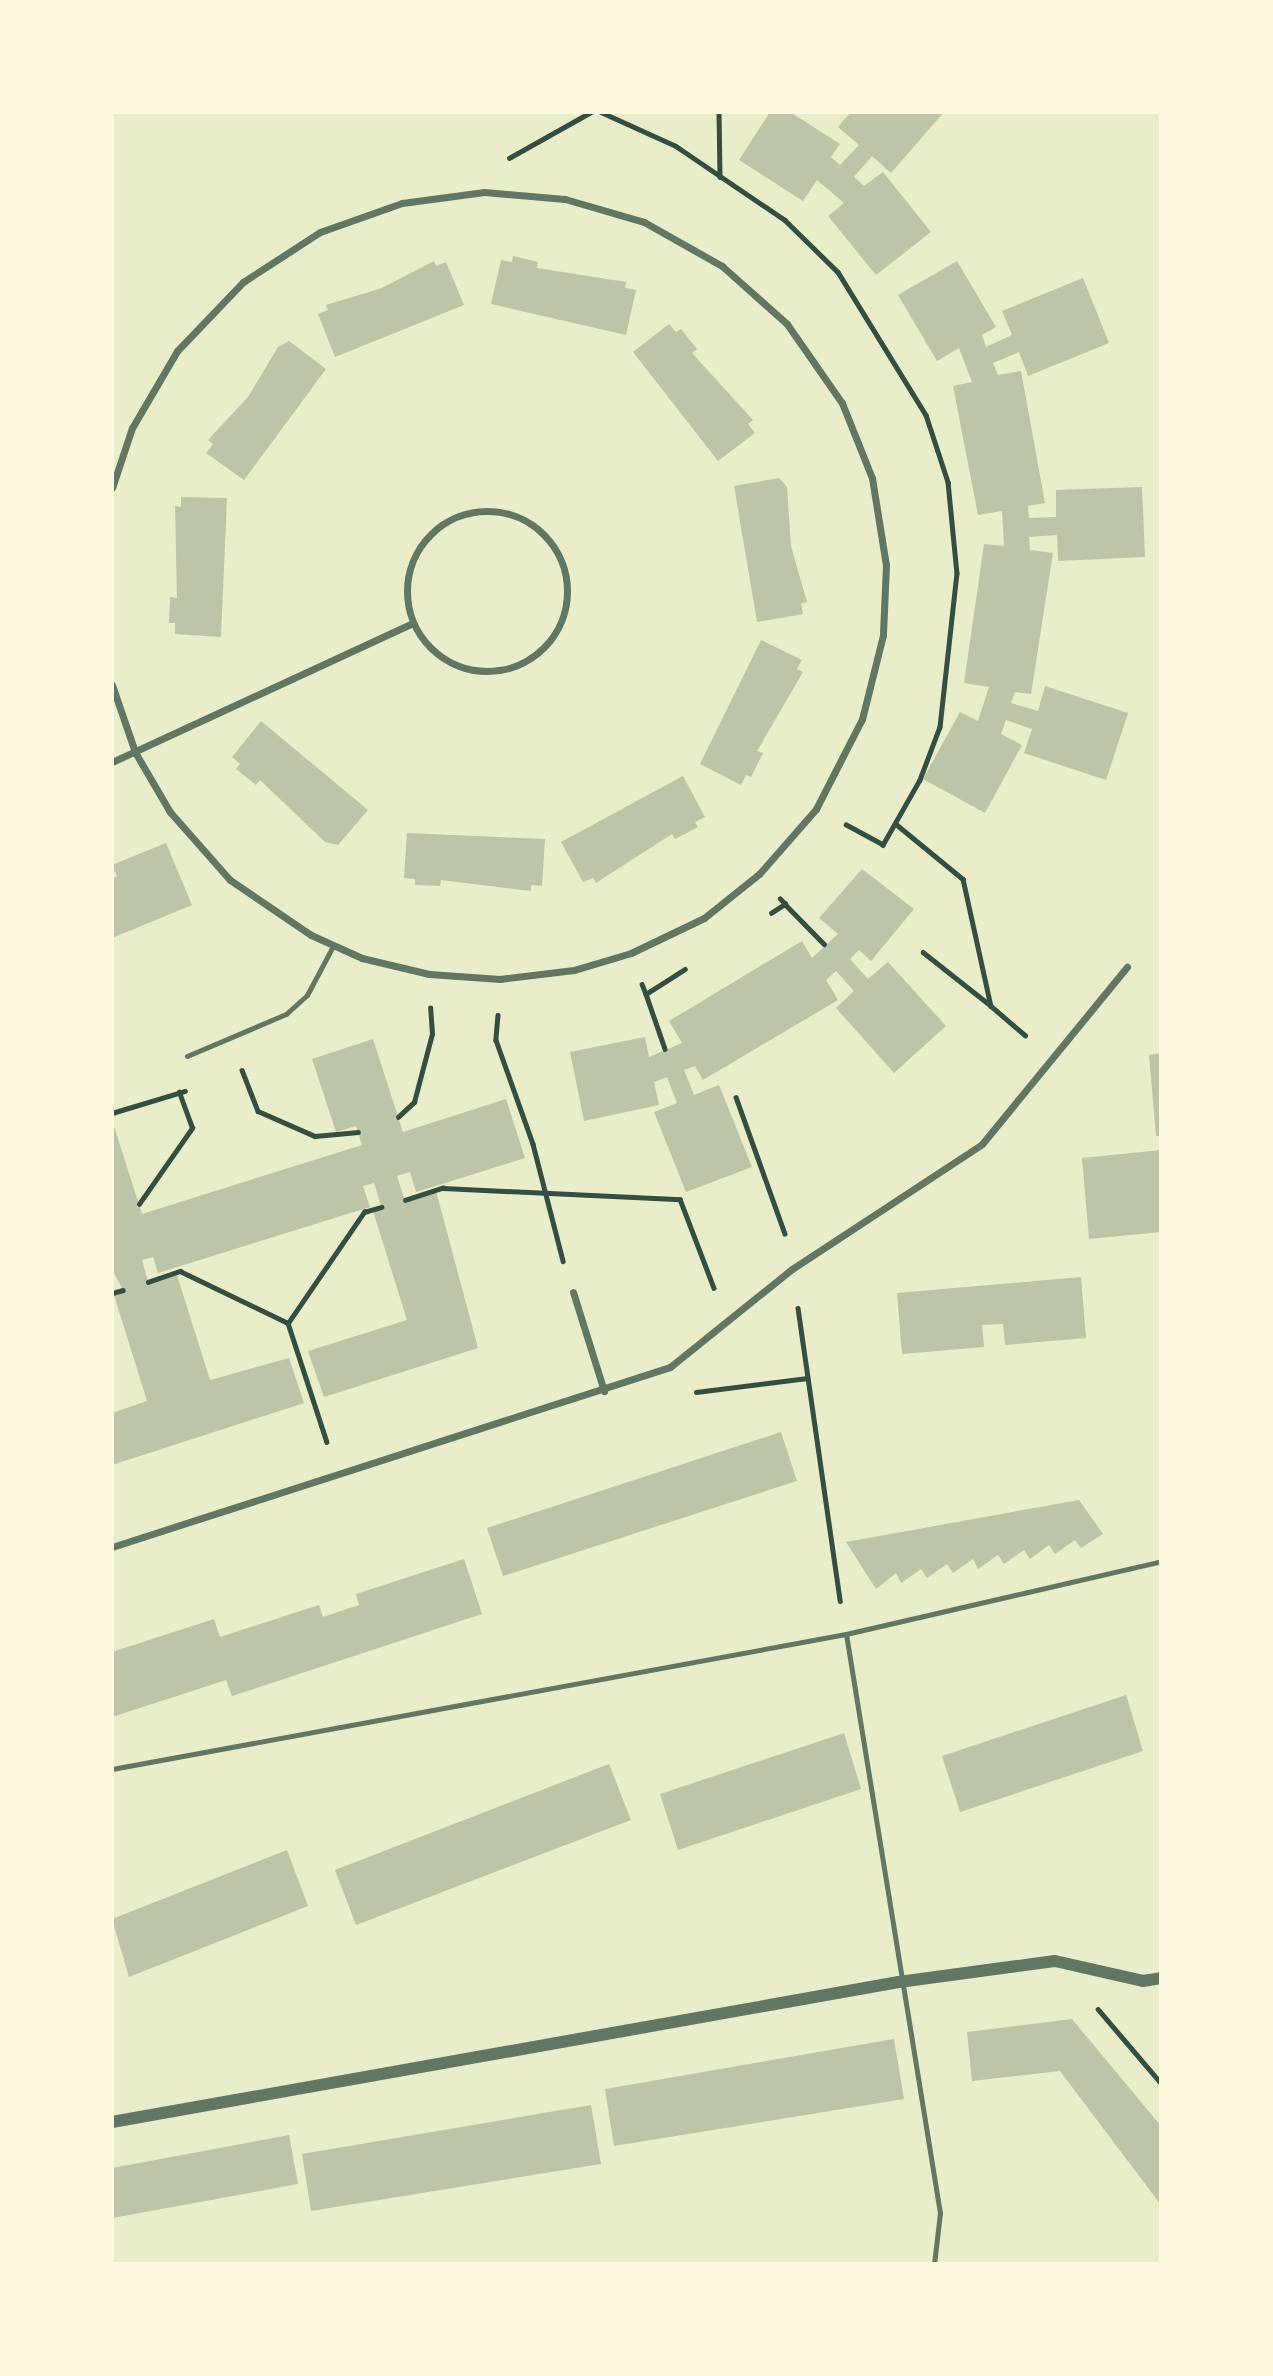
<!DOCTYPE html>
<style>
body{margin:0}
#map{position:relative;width:1273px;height:2376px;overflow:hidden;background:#e9edc9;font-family:Raleway,sans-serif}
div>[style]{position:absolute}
.building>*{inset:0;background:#bcc5a7}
.path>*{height:4.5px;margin:-2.25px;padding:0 2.25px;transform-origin:2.25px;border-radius:2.25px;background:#344e41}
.service>*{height:5px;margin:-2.5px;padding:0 2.5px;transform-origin:2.5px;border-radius:2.5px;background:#617663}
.minor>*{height:7px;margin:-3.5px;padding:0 3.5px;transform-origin:3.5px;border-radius:3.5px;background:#617663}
.minor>.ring{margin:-3.5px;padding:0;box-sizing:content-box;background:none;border:7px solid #617663;border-radius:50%}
.tertiary>*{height:12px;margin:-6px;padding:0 6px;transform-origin:6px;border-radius:6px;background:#617663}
span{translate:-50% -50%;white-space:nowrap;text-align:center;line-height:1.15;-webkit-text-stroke:6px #fefae0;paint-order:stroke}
.frame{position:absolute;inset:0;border:114px solid #fefae0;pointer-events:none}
</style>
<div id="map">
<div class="building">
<i style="clip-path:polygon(770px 112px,790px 112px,840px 144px,831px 157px,840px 165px,859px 145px,838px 127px,851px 112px,944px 112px,891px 173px,872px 156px,854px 177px,864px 186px,883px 172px,931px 232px,876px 275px,828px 216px,844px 203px,830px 191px,817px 180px,803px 201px,739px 160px)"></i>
<i style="clip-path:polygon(513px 256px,538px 262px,537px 268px,626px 282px,625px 288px,636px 290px,626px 335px,491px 304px,501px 260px,512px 262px)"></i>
<i style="clip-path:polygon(434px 261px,436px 266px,446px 262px,464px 305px,335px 357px,318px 314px,328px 310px,326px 305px,382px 288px)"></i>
<i style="clip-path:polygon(957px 261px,996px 327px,982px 335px,986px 347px,1012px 335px,1002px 311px,1083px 278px,1109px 343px,1028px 376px,1019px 352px,993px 363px,998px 375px,1021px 371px,1045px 503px,1028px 506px,1029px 518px,1056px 517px,1056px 490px,1142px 487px,1145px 557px,1058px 561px,1057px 535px,1029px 537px,1030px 550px,1053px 553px,1031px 694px,1015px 692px,1011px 703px,1038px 711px,1045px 686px,1128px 713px,1106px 780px,1024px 753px,1032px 729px,1006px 720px,1001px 734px,1022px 745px,985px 813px,923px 779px,960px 712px,978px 721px,989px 687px,964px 683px,984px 544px,1004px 546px,1002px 511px,978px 515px,953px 386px,972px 382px,959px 348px,937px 361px,898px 295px)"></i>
<i style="clip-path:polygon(669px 324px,676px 332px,681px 329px,697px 349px,692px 353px,753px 420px,748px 424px,755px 433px,718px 461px,633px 352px)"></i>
<i style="clip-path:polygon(289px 341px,326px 369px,244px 480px,206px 453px,213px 444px,208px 440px,248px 397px,278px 347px)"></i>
<i style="clip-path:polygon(779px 478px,787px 487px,791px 546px,807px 602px,801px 603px,803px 614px,757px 622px,734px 486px)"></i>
<i style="clip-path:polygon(181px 497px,227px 498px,221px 637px,175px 634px,175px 623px,169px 623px,170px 597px,177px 598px,175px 506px,181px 507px)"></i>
<i style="clip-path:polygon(761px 640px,802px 660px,797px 669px,803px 672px,757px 751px,763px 753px,751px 777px,746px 775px,741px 785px,700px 764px)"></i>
<i style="clip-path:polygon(261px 721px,368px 810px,338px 845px,325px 842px,260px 780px,256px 785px,236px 769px,240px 764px,232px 757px)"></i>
<i style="clip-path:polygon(683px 776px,705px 817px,695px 822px,698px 827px,675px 839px,672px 834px,596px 883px,593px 878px,583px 882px,561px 842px)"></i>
<i style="clip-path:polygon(407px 833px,545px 839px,542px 886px,531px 885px,531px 891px,441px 880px,440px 886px,415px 885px,415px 879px,404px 878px)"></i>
<i style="clip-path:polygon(166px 843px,192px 905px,112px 938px,112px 879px,117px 876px,112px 865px)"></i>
<i style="clip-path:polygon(862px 869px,914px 909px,871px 961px,859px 950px,850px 959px,868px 979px,888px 962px,946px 1026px,894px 1073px,836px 1008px,854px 991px,836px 971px,826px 980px,838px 1000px,703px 1080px,695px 1066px,684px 1070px,694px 1095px,719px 1085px,752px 1167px,686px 1192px,654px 1112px,677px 1103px,667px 1077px,654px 1082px,659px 1105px,584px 1121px,570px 1052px,645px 1037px,649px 1057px,682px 1043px,669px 1021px,802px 941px,812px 958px,838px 934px,819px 918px)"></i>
<i style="clip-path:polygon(373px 1039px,403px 1132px,506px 1099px,525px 1158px,416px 1192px,410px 1172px,397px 1176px,405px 1201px,436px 1191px,478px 1348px,324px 1397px,308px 1351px,407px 1320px,373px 1211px,382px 1209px,374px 1183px,363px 1186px,370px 1207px,158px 1273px,153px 1257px,142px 1260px,149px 1284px,177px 1275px,210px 1380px,289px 1358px,304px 1403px,112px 1465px,112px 1413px,147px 1401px,114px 1295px,123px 1290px,112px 1269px,112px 1120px,142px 1214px,247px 1181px,362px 1145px,356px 1126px,336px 1132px,312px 1059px)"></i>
<i style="clip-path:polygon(1161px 1053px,1161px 1136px,1156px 1136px,1149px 1055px)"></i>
<i style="clip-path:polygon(1161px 1150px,1161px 1232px,1089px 1239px,1082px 1158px)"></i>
<i style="clip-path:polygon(1081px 1277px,1086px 1338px,1005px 1345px,1003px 1324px,982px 1325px,984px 1347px,902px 1354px,897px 1293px)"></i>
<i style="clip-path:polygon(781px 1432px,797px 1481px,503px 1576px,487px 1528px)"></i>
<i style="clip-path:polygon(1079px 1500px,1103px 1534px,1081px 1548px,1075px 1540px,1055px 1554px,1049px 1545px,1030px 1559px,1024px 1550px,1004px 1564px,998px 1555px,978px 1569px,973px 1559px,953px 1573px,947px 1564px,927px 1578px,921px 1569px,901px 1583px,896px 1573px,876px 1589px,846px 1542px)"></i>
<i style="clip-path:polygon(464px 1559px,482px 1614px,232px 1696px,226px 1680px,112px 1717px,112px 1652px,214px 1619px,220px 1637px,319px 1605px,323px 1617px,359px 1605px,356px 1594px)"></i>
<i style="clip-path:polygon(1126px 1695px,1143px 1751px,960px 1812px,942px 1756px)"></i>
<i style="clip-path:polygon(844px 1733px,861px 1789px,678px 1850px,660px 1794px)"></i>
<i style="clip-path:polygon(609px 1764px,631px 1820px,356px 1925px,335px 1870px)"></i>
<i style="clip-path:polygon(287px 1850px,308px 1906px,129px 1977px,112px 1919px)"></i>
<i style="clip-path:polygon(1072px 2019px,1161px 2126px,1161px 2205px,1060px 2071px,972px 2081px,967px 2032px)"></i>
<i style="clip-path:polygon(894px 2039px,904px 2099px,614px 2146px,605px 2089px)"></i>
<i style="clip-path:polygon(591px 2105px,601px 2164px,311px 2211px,302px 2154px)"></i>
<i style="clip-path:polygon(289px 2135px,298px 2184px,112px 2218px,112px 2168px)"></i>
</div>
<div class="path">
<i style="left:601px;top:112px;width:82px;rotate:24.4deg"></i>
<i style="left:676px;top:146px;width:132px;rotate:34.2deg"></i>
<i style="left:785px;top:220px;width:74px;rotate:44.5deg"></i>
<i style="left:838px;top:272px;width:168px;rotate:58.4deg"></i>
<i style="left:926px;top:415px;width:71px;rotate:71.8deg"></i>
<i style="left:948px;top:482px;width:91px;rotate:84.4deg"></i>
<i style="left:957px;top:573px;width:155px;rotate:96.3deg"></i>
<i style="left:940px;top:727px;width:57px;rotate:110.7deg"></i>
<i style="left:920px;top:780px;width:75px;rotate:119.6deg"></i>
<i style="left:883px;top:845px;width:42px;rotate:-151.6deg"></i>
<i style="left:719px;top:112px;width:65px;rotate:89.1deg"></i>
<i style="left:509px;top:158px;width:94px;rotate:-29.3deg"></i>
<i style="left:896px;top:824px;width:87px;rotate:39.4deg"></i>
<i style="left:963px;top:879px;width:130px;rotate:77.6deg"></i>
<i style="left:991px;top:1006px;width:45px;rotate:40.5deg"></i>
<i style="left:785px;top:904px;width:56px;rotate:45.7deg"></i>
<i style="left:771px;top:913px;width:17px;rotate:-33deg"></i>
<i style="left:785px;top:904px;width:7px;rotate:-135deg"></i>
<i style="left:923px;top:952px;width:85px;rotate:38.3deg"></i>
<i style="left:642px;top:984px;width:11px;rotate:68deg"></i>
<i style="left:646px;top:994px;width:46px;rotate:-32.7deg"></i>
<i style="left:646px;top:994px;width:58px;rotate:70.9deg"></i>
<i style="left:498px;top:1015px;width:25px;rotate:95deg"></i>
<i style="left:496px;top:1040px;width:110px;rotate:70.4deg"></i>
<i style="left:533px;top:1144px;width:121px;rotate:75.6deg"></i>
<i style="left:242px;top:1070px;width:44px;rotate:68.7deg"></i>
<i style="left:258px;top:1111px;width:62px;rotate:23.7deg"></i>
<i style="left:315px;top:1136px;width:43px;rotate:-5.3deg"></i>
<i style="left:736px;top:1097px;width:145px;rotate:70.3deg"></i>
<i style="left:112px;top:1113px;width:76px;rotate:-16.8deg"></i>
<i style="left:398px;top:1117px;width:22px;rotate:-43deg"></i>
<i style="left:414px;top:1102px;width:70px;rotate:-75.2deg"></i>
<i style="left:432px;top:1034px;width:26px;rotate:-94deg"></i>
<i style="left:405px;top:1200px;width:40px;rotate:-18deg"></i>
<i style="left:443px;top:1188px;width:237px;rotate:2.7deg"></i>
<i style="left:680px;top:1199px;width:95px;rotate:69.1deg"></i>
<i style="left:139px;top:1204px;width:93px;rotate:-55.1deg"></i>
<i style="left:192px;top:1128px;width:38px;rotate:-110deg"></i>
<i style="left:148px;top:1282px;width:34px;rotate:-19deg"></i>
<i style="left:180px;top:1271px;width:120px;rotate:25.7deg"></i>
<i style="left:288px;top:1323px;width:135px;rotate:-55.6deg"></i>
<i style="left:364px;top:1212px;width:18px;rotate:-16deg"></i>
<i style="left:112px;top:1293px;width:11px;rotate:-15deg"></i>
<i style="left:798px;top:1308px;width:296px;rotate:81.8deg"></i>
<i style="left:288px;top:1323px;width:125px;rotate:71.9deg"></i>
<i style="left:696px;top:1392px;width:112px;rotate:-7.2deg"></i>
<i style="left:1098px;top:2009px;width:97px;rotate:49.6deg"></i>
</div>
<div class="service">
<i style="left:187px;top:1056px;width:108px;rotate:-23deg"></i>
<i style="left:286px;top:1014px;width:28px;rotate:-42deg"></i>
<i style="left:307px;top:995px;width:55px;rotate:-62deg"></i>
<i style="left:846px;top:1634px;width:587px;rotate:80.78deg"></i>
<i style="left:940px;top:2213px;width:51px;rotate:96.7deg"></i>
<i style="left:112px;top:1769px;width:746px;rotate:-10.42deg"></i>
<i style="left:846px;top:1634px;width:323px;rotate:-13deg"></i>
</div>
<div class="minor">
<i style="left:112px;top:488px;width:63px;rotate:-71.6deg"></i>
<i style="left:132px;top:428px;width:89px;rotate:-59.7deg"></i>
<i style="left:177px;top:351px;width:95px;rotate:-46.3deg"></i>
<i style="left:243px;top:282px;width:92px;rotate:-33deg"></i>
<i style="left:320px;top:232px;width:87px;rotate:-19.5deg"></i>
<i style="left:402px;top:203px;width:83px;rotate:-7.6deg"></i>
<i style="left:484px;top:192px;width:81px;rotate:4.9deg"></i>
<i style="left:565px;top:199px;width:82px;rotate:16.2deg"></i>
<i style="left:644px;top:222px;width:90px;rotate:29.4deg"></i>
<i style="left:722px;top:266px;width:87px;rotate:41.7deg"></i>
<i style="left:787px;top:324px;width:96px;rotate:55.2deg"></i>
<i style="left:842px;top:403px;width:81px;rotate:68.2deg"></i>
<i style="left:872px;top:478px;width:88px;rotate:80.9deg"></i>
<i style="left:886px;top:565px;width:70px;rotate:92.5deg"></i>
<i style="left:883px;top:635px;width:87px;rotate:104deg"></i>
<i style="left:862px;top:719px;width:101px;rotate:117.1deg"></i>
<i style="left:816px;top:809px;width:86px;rotate:131.2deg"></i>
<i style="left:759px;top:874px;width:70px;rotate:141.3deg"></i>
<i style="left:704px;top:918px;width:81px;rotate:154.4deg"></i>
<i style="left:631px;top:953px;width:59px;rotate:163.4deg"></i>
<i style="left:574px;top:970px;width:75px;rotate:173.1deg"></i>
<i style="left:500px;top:979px;width:71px;rotate:-176deg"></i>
<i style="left:429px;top:974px;width:69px;rotate:-166.6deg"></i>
<i style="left:362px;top:958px;width:56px;rotate:-155.7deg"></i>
<i style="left:311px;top:935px;width:98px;rotate:-145.8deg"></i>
<i style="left:230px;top:880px;width:91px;rotate:-131.4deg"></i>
<i style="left:170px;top:812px;width:69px;rotate:-120.3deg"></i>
<i style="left:135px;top:752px;width:71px;rotate:-108.9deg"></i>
<i class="ring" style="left:407px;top:511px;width:153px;height:153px"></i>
<i style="left:112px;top:762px;width:329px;rotate:-24.8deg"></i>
<i style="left:573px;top:1292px;width:104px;rotate:72.6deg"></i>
<i style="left:112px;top:1547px;width:586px;rotate:-17.88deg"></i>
<i style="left:670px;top:1367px;width:156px;rotate:-38.8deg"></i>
<i style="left:792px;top:1269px;width:227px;rotate:-33.3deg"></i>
<i style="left:982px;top:1144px;width:229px;rotate:-50.7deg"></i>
</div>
<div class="tertiary">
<i style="left:112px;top:2122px;width:799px;rotate:-10.09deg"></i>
<i style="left:899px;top:1982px;width:157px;rotate:-7.7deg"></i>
<i style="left:1055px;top:1961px;width:90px;rotate:12.8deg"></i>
<i style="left:1143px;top:1981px;width:18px;rotate:-9deg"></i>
</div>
<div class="frame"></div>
</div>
